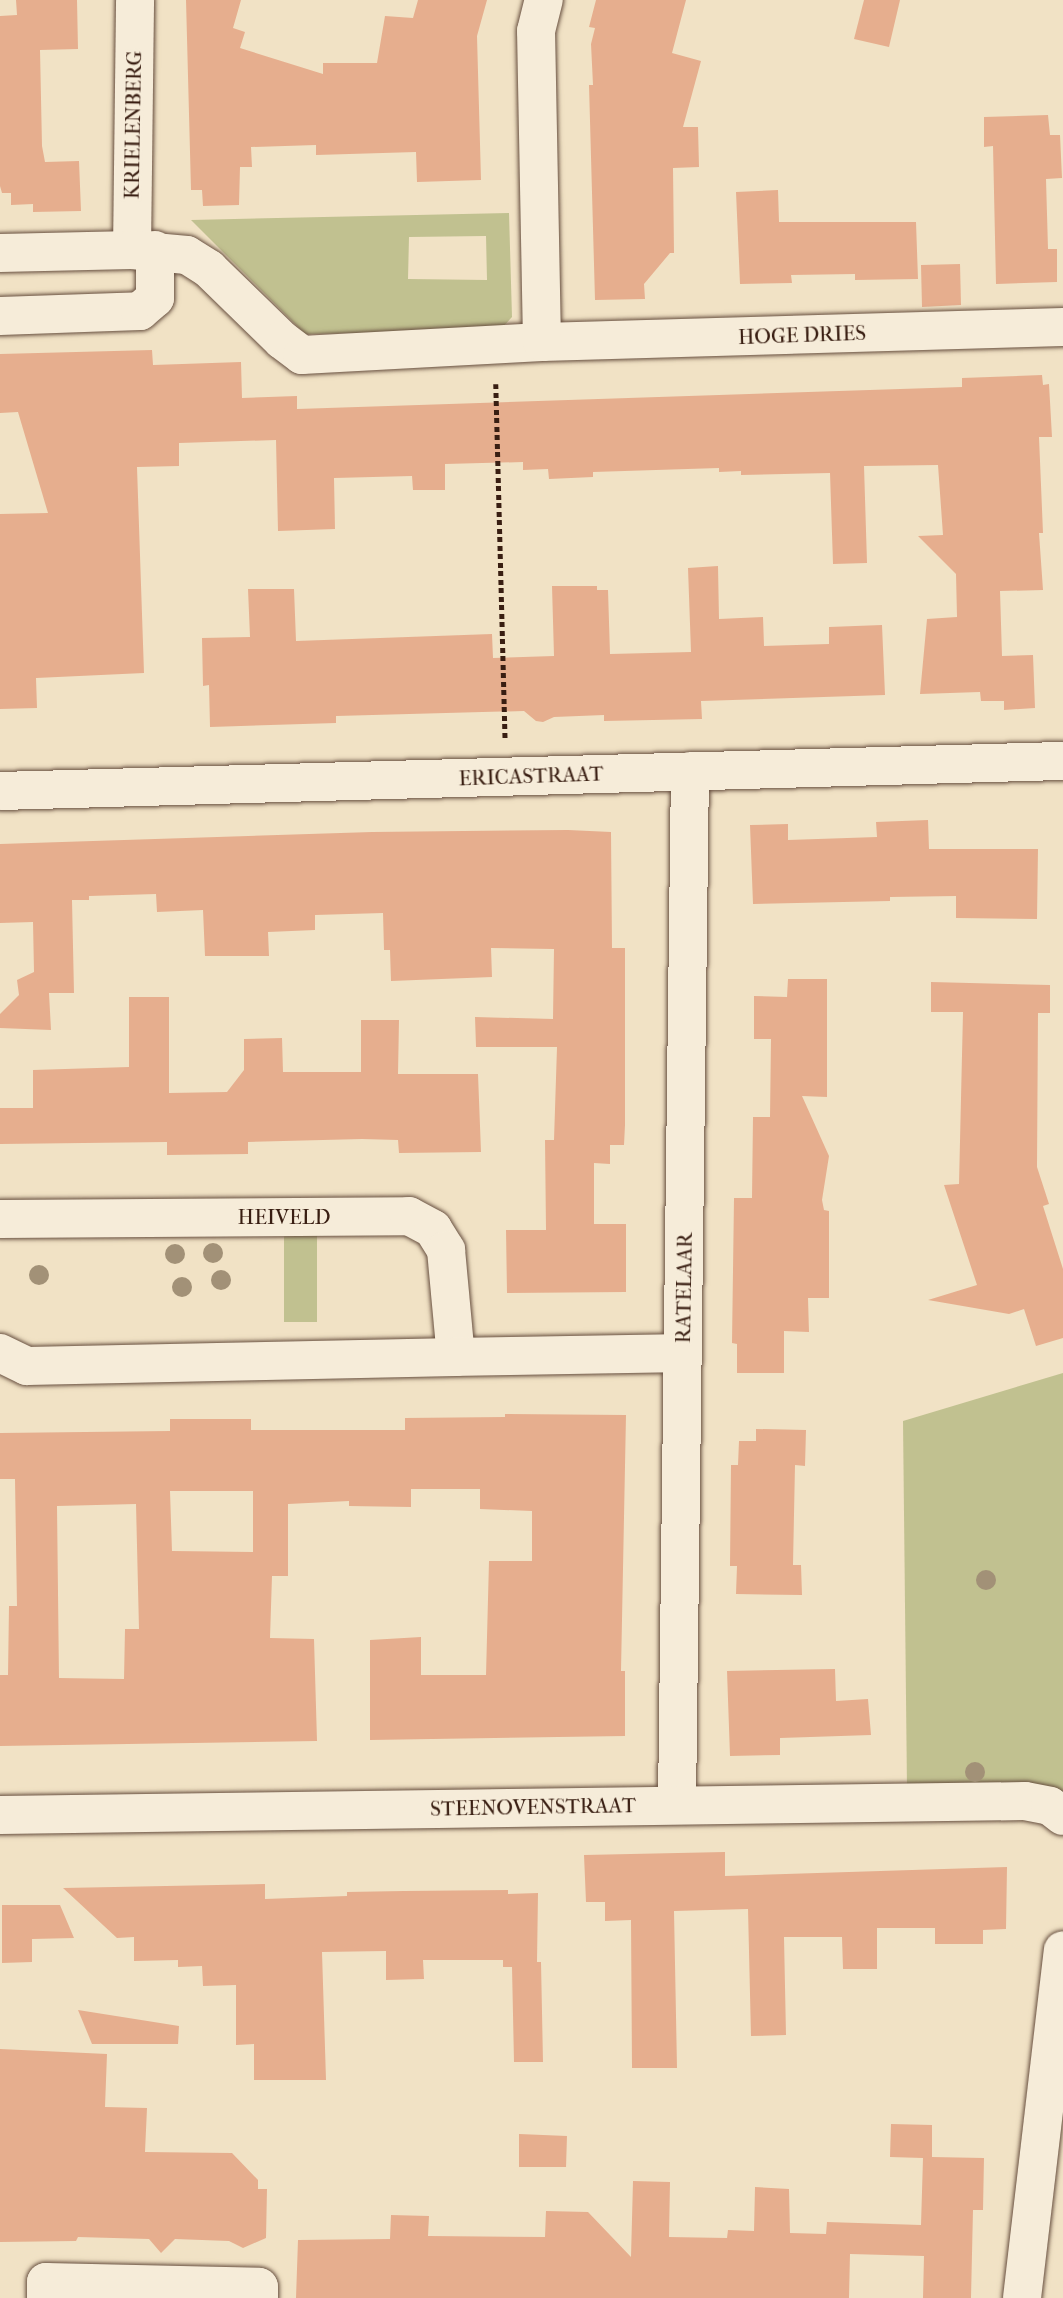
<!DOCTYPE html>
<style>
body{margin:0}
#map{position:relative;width:1063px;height:2298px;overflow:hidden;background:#f1e2c5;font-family:"IM FELL French Canon",serif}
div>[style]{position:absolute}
.green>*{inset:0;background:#c1c190}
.building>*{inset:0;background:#e6ae8e}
.path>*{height:4.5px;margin-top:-2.25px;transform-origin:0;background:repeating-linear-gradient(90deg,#391e12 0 5px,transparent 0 8.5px)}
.roads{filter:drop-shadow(0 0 2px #674f3f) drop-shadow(0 0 2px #674f3f)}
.minor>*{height:38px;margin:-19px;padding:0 19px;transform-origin:19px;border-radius:19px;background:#f6ecd9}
.tertiary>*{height:38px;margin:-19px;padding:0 19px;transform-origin:19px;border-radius:19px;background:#f6ecd9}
.trees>*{width:20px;height:20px;margin:-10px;border-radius:50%;background:#a29177}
span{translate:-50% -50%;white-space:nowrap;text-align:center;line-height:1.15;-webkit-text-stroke:5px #f6ecd9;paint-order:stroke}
.street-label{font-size:21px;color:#391e12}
</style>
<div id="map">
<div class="green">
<i style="clip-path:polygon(evenodd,509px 213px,512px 317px,499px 331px,305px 334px,191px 220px,509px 213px,486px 236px,487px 280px,408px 279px,409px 237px,486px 236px)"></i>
<i style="clip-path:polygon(284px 1235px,317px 1235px,317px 1322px,284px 1322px)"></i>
<i style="clip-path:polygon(1063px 1373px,1063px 1794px,907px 1789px,903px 1421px)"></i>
</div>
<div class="building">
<i style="clip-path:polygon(16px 0,77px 0,78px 49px,40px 50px,42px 146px,45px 162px,79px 161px,81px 211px,33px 212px,33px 204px,11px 205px,11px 193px,2px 193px,0 186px,0 16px,17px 15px)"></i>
<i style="clip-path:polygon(186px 0,241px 0,233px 28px,245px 32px,240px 48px,323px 74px,323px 63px,377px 63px,385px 16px,413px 18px,418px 0,487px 0,477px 36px,481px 180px,417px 182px,416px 152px,316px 155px,316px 145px,251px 147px,252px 167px,240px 167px,239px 205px,203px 206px,202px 190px,191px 190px)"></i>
<i style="clip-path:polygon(596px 0,686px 0,672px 53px,701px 61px,683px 127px,698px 127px,699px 167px,673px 168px,674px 253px,670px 253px,644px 284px,645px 299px,595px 300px,589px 85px,593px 85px,591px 44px,595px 28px,589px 27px)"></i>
<i style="clip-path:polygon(864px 0,900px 0,889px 47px,854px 39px)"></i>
<i style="clip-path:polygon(1048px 115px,1050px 135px,1060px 135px,1062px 178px,1046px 179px,1048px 249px,1057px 249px,1057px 282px,996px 284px,993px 146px,984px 147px,984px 117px)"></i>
<i style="clip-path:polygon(778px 190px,779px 222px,916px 222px,918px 279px,855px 280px,855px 274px,791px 275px,792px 283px,740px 284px,736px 192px)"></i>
<i style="clip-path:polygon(960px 264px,961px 305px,922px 307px,921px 265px)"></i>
<i style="clip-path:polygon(152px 350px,153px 365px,241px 362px,242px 398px,297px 396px,297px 409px,962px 387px,962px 378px,1042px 375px,1043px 385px,1049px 384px,1052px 437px,1039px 437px,1043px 533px,1039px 533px,1043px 590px,1000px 591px,1002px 656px,1033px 655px,1035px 708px,1004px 710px,1004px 701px,981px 701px,980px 692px,920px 694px,927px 619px,957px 617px,956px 574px,918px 536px,943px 535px,938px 465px,864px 466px,867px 563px,833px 564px,830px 473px,741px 475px,741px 471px,719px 472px,719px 468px,593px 472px,593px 477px,549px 479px,548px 469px,523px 470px,523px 462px,445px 464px,445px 490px,413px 490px,412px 476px,334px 478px,335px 529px,278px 531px,276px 440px,179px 443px,179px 466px,137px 467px,144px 673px,36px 678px,37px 708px,0 709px,0 514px,48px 513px,18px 412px,0 413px,0 354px)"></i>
<i style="clip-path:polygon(718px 566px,719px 619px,763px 617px,764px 646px,829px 644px,829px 627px,882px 625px,885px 695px,701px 701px,702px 719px,604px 721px,604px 715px,554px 717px,543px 722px,536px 721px,524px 711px,336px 716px,336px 723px,210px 727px,209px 685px,203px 686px,202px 638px,250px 637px,248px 589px,294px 589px,296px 641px,492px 634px,493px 658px,554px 656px,552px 586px,597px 586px,597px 590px,608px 590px,610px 654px,691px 652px,688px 568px)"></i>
<i style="clip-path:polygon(928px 820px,929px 849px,1038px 849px,1037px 919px,956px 918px,956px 896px,890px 897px,890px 901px,753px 904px,750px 825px,788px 824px,788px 840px,877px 837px,876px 822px)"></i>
<i style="clip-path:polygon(568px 830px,611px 832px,612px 948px,625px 948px,625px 1125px,624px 1145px,610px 1145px,610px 1164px,594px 1163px,594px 1224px,626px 1224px,626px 1292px,507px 1293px,506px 1230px,546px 1230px,545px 1140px,554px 1140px,557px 1047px,476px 1047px,475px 1017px,553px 1019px,554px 949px,491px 948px,492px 977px,391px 981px,390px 950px,384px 950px,383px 913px,315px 915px,315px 930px,268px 932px,269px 956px,205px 956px,203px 910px,157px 912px,156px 894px,89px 896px,89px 900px,72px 900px,74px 993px,49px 993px,51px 1030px,0 1028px,0 1014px,19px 995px,17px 980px,34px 972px,33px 922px,0 923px,0 844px,372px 832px)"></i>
<i style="clip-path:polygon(788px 979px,827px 979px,827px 1097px,802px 1096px,829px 1156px,822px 1200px,824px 1210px,829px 1211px,829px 1298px,808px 1298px,809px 1332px,784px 1331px,784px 1373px,737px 1373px,737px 1344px,732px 1343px,734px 1198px,752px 1198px,753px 1117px,770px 1117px,771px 1039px,754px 1039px,754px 996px,787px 997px)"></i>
<i style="clip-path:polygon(931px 982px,1050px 985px,1050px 1013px,1038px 1013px,1037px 1167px,1049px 1204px,1043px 1206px,1063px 1269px,1063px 1338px,1036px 1346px,1024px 1309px,1009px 1314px,928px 1300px,977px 1285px,944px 1185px,959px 1184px,963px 1012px,931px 1012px)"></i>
<i style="clip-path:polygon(129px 997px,169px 997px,169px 1093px,227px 1092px,244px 1070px,244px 1039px,282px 1038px,283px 1072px,361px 1072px,361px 1020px,399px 1020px,398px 1074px,478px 1074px,481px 1152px,399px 1153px,398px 1140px,362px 1139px,248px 1142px,248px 1154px,167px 1155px,167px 1142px,0 1144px,0 1108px,33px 1108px,33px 1070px,129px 1067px)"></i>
<i style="clip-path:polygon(evenodd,505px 1414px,626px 1415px,621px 1671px,625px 1671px,625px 1736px,370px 1740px,370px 1640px,421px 1637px,421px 1675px,486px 1675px,489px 1561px,532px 1561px,532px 1511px,480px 1509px,480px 1489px,411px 1489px,411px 1507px,349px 1506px,349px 1501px,288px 1504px,288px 1576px,272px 1576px,270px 1638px,314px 1639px,317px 1741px,0 1746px,0 1675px,8px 1675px,9px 1606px,17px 1606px,15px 1479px,0 1479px,0 1433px,170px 1431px,170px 1419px,251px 1419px,251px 1430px,405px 1430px,405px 1418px,505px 1417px,505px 1414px,170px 1491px,253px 1491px,253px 1552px,172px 1551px,170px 1491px,505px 1414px,136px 1504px,139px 1629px,125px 1629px,124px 1679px,59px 1678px,57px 1506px,136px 1504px)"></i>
<i style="clip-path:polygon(756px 1429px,806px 1430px,805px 1466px,795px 1465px,793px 1565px,801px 1565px,802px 1595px,736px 1594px,737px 1566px,730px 1566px,731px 1465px,738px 1465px,739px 1441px,756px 1441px)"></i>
<i style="clip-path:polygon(835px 1669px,836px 1701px,868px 1699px,871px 1735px,780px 1738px,780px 1755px,730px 1756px,727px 1671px)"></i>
<i style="clip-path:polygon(725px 1852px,725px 1876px,1007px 1867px,1006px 1929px,983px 1930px,983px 1944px,935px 1944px,935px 1928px,877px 1928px,877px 1969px,843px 1969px,842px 1937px,784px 1937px,786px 2035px,751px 2036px,748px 1909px,674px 1911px,677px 2068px,632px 2068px,631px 1920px,605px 1921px,605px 1902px,586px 1902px,584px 1855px)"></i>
<i style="clip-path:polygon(265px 1884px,265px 1899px,347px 1896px,347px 1892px,404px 1891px,508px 1890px,508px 1894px,538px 1893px,537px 1962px,541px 1962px,543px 2062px,514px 2062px,512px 1967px,503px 1967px,503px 1960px,423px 1960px,424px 1979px,386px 1980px,386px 1951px,322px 1952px,326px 2080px,254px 2080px,254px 2044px,236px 2045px,236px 1985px,203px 1986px,202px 1966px,178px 1967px,178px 1960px,134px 1961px,134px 1937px,117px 1938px,63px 1888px)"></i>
<i style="clip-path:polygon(2px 1905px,60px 1905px,74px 1938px,32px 1939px,32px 1962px,2px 1963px)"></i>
<i style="clip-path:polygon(78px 2010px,179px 2026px,178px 2044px,92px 2044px)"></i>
<i style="clip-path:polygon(0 2049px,107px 2054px,105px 2107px,147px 2108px,145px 2152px,232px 2153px,258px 2180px,258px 2189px,267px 2189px,266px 2238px,243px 2248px,229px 2241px,175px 2239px,161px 2253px,149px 2239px,78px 2237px,76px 2241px,0 2242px)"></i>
<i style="clip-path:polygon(891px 2124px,932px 2125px,932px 2157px,984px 2158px,983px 2210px,973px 2210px,971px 2298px,923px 2298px,924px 2256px,850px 2254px,849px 2298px,296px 2298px,298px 2240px,390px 2239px,391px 2215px,429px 2216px,428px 2236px,545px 2237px,546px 2211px,588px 2212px,631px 2257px,633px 2181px,670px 2182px,669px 2237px,727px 2238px,728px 2230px,754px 2231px,755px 2187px,789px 2189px,790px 2233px,826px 2234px,827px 2222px,921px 2225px,923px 2158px,890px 2157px)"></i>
<i style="clip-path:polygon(519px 2134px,567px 2136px,566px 2167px,519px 2167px)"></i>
</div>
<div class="path">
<i style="left:496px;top:384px;width:355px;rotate:88.5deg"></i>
</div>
<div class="roads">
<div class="minor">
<i style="left:132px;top:250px;width:250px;rotate:-89.3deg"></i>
<i style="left:0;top:253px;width:132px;rotate:-1.3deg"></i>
<i style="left:132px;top:250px;width:55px;rotate:5.2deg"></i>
<i style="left:187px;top:255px;width:26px;rotate:32deg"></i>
<i style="left:209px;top:269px;width:102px;rotate:44.2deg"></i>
<i style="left:282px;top:340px;width:25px;rotate:37deg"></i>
<i style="left:302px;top:355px;width:240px;rotate:-3.1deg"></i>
<i style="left:542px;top:342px;width:521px;rotate:-1.65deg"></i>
<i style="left:0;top:316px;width:140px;rotate:-2deg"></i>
<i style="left:140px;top:311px;width:20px;rotate:-41deg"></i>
<i style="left:155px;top:298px;width:48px;rotate:-90deg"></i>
<i style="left:542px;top:342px;width:311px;rotate:-91.1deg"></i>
<i style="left:536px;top:31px;width:32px;rotate:-76deg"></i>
<i style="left:0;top:1219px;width:409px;rotate:-0.4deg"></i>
<i style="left:409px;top:1216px;width:27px;rotate:28deg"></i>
<i style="left:433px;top:1229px;width:25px;rotate:58deg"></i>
<i style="left:446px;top:1250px;width:107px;rotate:84.7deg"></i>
<i style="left:456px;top:1357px;width:227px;rotate:-1deg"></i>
<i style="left:0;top:1353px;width:30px;rotate:26deg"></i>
<i style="left:27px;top:1366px;width:429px;rotate:-1.2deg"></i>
<i style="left:677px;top:1804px;width:1033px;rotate:-89.28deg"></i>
<i style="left:0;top:1815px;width:1025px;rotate:-0.78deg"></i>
<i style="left:1025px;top:1801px;width:25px;rotate:11deg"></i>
<i style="left:1050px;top:1806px;width:16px;rotate:38deg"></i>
<i style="left:46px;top:2298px;width:16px;rotate:-90deg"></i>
<i style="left:46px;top:2282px;width:213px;rotate:1.3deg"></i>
<i style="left:259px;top:2287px;width:11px;rotate:90deg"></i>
<i style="left:1022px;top:2298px;width:350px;rotate:-83.3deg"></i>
</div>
<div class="tertiary">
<i style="left:0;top:791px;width:1063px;rotate:-1.62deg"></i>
</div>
</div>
<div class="trees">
<i style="left:213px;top:1253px"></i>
<i style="left:175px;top:1254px"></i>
<i style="left:39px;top:1275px"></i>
<i style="left:221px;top:1280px"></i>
<i style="left:182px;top:1287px"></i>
<i style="left:986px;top:1580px"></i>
<i style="left:975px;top:1772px"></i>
</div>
<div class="street-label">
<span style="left:133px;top:125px;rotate:-89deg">KRIELENBERG</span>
<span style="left:802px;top:335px;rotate:-2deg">HOGE DRIES</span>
<span style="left:531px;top:776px;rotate:-2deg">ERICASTRAAT</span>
<span style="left:284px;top:1217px">HEIVELD</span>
<span style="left:684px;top:1288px;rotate:-89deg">RATELAAR</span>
<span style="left:533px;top:1807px;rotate:-1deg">STEENOVENSTRAAT</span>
</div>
</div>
